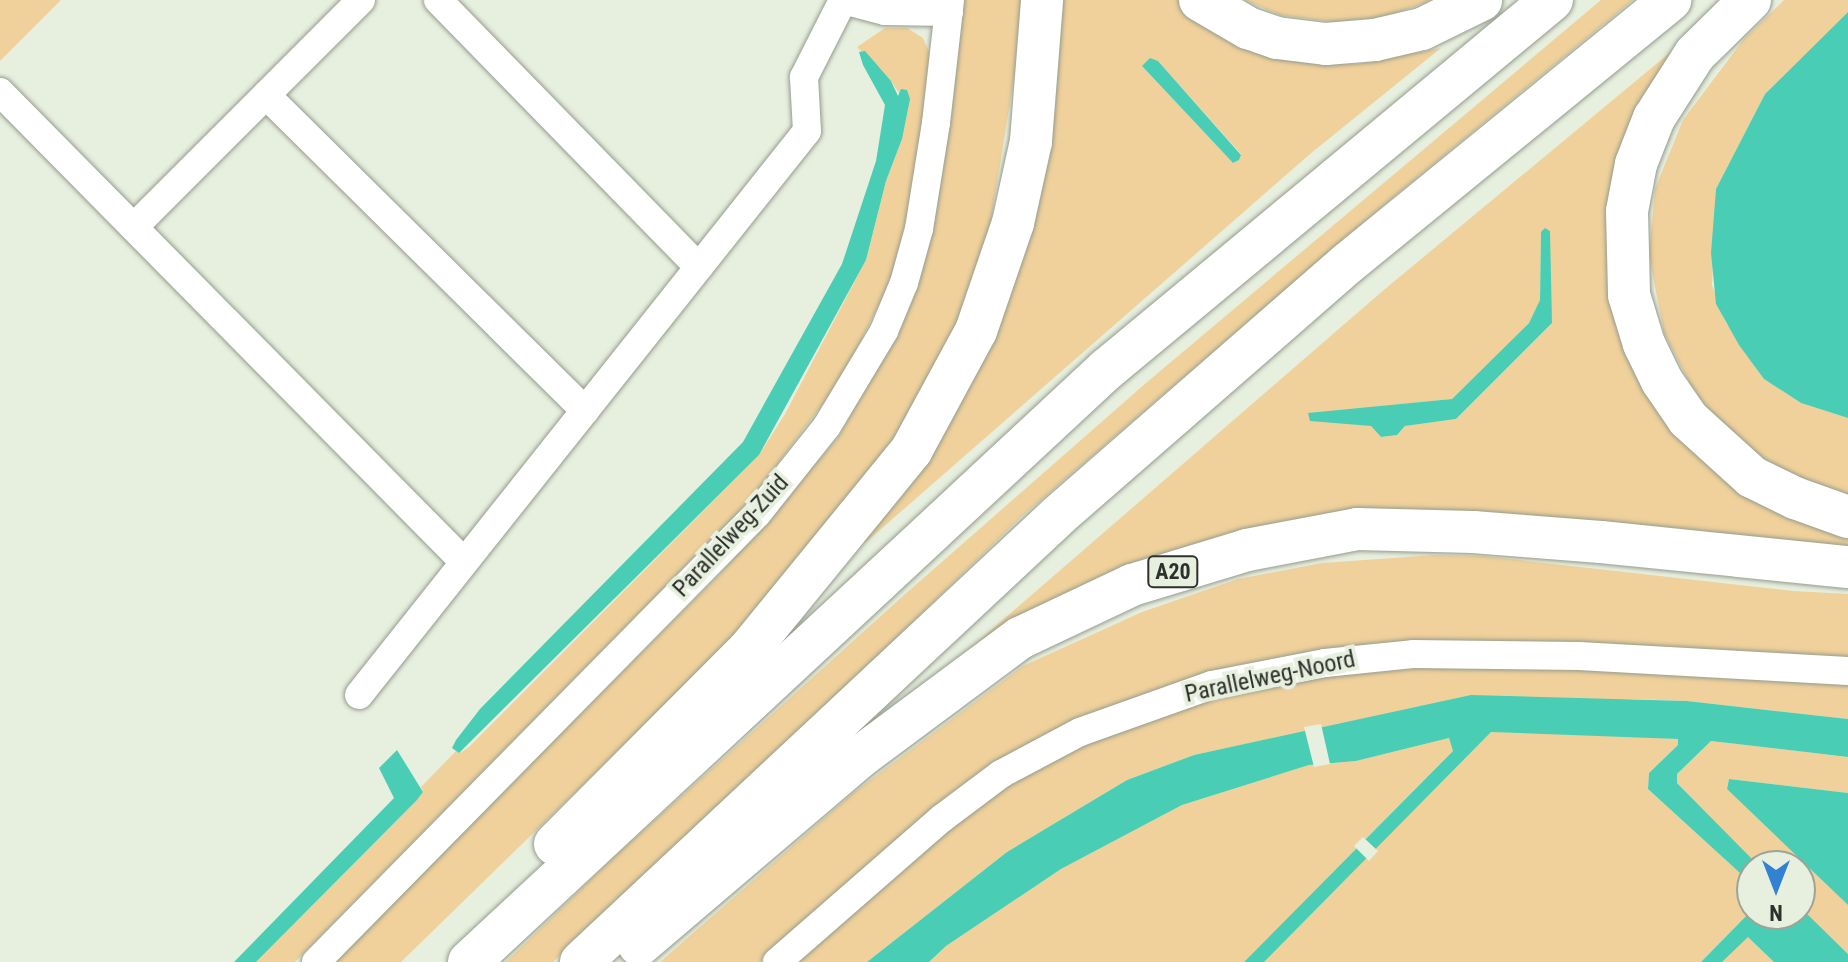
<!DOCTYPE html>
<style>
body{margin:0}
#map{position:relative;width:1848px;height:962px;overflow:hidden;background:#e7efdf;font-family:"Roboto Condensed",sans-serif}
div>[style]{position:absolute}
.green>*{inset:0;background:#f0d19b}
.water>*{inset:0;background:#49ceb5}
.pier>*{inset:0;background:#e7efdf}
.roads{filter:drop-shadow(0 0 2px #959c8d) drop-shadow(0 0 2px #959c8d)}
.minor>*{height:28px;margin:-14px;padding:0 14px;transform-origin:14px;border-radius:14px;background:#fff}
.highway>*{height:42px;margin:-21px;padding:0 21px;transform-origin:21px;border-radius:21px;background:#fff}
span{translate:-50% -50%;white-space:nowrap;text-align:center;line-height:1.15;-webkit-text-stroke:8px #e7efdf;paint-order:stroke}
.shield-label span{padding:2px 6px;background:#e7efdf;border:2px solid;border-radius:6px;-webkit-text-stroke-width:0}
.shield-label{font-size:22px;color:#2e312b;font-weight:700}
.street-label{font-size:24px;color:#2e312b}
.north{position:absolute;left:1736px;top:850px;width:80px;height:80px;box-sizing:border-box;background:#e7efdf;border:2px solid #9da397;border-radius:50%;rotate:180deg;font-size:22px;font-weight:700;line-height:32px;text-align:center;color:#2e312b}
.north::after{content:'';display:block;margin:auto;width:28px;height:36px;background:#3182d1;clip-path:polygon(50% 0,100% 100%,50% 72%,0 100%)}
</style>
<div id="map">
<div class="green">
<i style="clip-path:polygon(0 0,61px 0,0 61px)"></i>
<i style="clip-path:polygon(962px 0,1021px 0,1015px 72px,990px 226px,962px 318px,917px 409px,857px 493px,725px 646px,401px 962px,334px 962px,719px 575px,837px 439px,896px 335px)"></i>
<i style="clip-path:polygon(evenodd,1053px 0,1180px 0,1318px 62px,1357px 64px,1441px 48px,1310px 154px,865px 543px,862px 541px,955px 402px,1053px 0,1158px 61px,1241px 154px,1239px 160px,1233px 163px,1142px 66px,1158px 61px)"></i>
<i style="clip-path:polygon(1245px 0,1432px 0,1385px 17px,1333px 22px,1279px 15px)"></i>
<i style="clip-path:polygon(1601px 0,1633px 0,1379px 209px,1020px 518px,838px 695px,553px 962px,506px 962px,615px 856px,903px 596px,1146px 383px)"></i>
<i style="clip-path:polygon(1784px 0,1848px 0,1848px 12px,1765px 94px,1716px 189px,1712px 285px,1725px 321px,1764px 379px,1801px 403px,1848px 418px,1848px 495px,1805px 481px,1773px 465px,1745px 446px,1714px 417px,1690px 384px,1664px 333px,1649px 255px,1655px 189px,1683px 120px,1744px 39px)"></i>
<i style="clip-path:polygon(885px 28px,907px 28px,923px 38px,930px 54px,931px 68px,906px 227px,891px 280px,843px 377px,750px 500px,295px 962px,256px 962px,417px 800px,423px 792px,421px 787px,456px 751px,460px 753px,469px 747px,759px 455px,785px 414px,866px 260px,886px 181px,902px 139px,901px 96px,891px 81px,857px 47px)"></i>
<i style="clip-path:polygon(evenodd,1684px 41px,1632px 149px,1655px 392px,1848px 531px,1848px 554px,1352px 523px,937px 677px,1385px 289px,1684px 41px,1541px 232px,1551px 324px,1456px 419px,1405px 426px,1397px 435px,1381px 437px,1371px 426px,1308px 414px,1452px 399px,1529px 323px,1540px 301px,1541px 232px)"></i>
<i style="clip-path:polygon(1435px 555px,1483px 556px,1793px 591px,1848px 594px,1848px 660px,1581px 645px,1177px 684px,1075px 723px,831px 897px,760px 962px,660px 962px,853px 793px,1023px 666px,1142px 612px,1238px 579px,1322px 563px)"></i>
<i style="clip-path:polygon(1469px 664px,1848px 683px,1848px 719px,1687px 701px,1633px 699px,1326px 727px,1194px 755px,1127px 780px,1007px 852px,867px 962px,794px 962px,949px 827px,1045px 761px,1183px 705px,1273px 684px,1385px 668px)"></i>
<i style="clip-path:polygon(1524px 731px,1678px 739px,1678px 745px,1649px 773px,1648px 789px,1752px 884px,1752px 910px,1701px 962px,1264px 962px,1482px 740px,1491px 732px)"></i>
<i style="clip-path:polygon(1449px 738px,1453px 751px,1244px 962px,929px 962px,946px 946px,1061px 869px,1182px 805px,1309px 765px,1356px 761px)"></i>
<i style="clip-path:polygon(1711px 741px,1848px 757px,1848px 793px,1729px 779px,1727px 788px,1848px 905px,1848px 954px,1800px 907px,1800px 866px,1759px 866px,1677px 783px,1677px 774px)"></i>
<i style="clip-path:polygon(1748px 936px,1774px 962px,1722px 962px)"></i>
</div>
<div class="water">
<i style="clip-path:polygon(1848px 12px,1848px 418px,1801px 403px,1764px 379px,1739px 345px,1716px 304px,1711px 253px,1716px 189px,1765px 94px)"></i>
<i style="clip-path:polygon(865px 51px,891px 81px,898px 96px,901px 89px,907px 90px,910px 99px,902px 139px,886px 181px,866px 260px,759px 455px,459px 753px,452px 748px,456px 740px,480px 709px,743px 442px,842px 264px,876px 161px,885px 105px,863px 65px,859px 52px)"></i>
<i style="clip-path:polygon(1150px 58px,1158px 61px,1241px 155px,1239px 160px,1233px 163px,1142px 66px)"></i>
<i style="clip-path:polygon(1545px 228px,1550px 231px,1552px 323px,1456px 419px,1405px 426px,1397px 435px,1381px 437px,1371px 426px,1310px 421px,1308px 413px,1452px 399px,1529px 323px,1540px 300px,1541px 232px)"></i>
<i style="clip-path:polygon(1471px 695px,1687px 701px,1848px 719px,1848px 757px,1711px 741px,1677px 774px,1677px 783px,1759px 866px,1752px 866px,1752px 884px,1648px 789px,1649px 773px,1678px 745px,1678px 739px,1491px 732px,1264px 962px,1244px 962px,1453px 751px,1449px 738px,1356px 761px,1309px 765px,1182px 805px,1061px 869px,946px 946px,929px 962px,867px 962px,1007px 852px,1127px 780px,1194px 755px)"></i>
<i style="clip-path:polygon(397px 750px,423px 792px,417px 800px,256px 962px,234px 962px,394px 798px,379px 768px)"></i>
<i style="clip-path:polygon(1729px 779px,1848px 793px,1848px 905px,1727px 789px)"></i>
<i style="clip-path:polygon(1800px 907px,1848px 954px,1848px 962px,1774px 962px,1748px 937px,1722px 962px,1701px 962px,1752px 910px,1752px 914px,1800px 914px)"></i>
</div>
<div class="pier">
<i style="clip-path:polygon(1321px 724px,1330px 764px,1314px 767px,1304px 727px)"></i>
<i style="clip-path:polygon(1363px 837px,1378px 851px,1369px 861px,1354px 846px)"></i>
</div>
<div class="roads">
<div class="minor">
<i style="left:438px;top:0;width:373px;rotate:45.7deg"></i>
<i style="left:843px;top:0;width:43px;rotate:14.7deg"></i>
<i style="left:885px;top:11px;width:64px;rotate:0.9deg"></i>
<i style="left:0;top:92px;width:660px;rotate:45.37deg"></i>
<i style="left:266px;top:95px;width:449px;rotate:44.7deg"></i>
<i style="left:134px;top:227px;width:321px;rotate:-45deg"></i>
<i style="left:359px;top:695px;width:720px;rotate:-51.54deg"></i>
<i style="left:807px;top:131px;width:54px;rotate:-93.2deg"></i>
<i style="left:804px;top:77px;width:86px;rotate:-63.1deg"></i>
<i style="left:316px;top:962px;width:629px;rotate:-45.45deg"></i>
<i style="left:757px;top:514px;width:112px;rotate:-51.5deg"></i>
<i style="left:827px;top:426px;width:111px;rotate:-59deg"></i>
<i style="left:884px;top:331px;width:52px;rotate:-67.4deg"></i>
<i style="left:904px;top:283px;width:56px;rotate:-74.5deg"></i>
<i style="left:919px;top:229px;width:107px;rotate:-80.9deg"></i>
<i style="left:936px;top:123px;width:124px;rotate:-83.5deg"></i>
<i style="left:777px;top:962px;width:218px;rotate:-41.1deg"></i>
<i style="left:941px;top:819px;width:75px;rotate:-36.9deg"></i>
<i style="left:1001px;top:774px;width:89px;rotate:-28deg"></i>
<i style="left:1080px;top:732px;width:140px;rotate:-19.6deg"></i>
<i style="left:1212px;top:685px;width:115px;rotate:-11deg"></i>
<i style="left:1325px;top:663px;width:88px;rotate:-5.8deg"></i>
<i style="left:1413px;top:654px;width:166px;rotate:0.7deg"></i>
<i style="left:1579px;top:656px;width:269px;rotate:3.2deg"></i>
</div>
<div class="highway">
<i style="left:1200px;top:0;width:56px;rotate:30.3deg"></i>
<i style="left:1248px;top:28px;width:31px;rotate:19deg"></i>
<i style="left:1277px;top:38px;width:49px;rotate:7deg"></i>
<i style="left:1326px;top:44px;width:49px;rotate:-4.7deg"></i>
<i style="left:1375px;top:40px;width:48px;rotate:-13.2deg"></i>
<i style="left:1422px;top:29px;width:66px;rotate:-26.2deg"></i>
<i style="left:1750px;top:0;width:77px;rotate:135.5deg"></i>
<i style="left:1695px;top:54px;width:76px;rotate:122.6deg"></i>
<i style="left:1654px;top:118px;width:49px;rotate:111.4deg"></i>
<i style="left:1636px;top:164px;width:48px;rotate:100.8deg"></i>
<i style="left:1627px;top:211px;width:84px;rotate:88.6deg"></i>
<i style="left:1629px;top:295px;width:51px;rotate:73deg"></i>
<i style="left:1644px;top:344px;width:41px;rotate:64.1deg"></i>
<i style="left:1662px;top:381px;width:46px;rotate:55.6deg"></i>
<i style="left:1688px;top:419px;width:86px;rotate:42.2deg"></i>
<i style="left:1752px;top:477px;width:48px;rotate:26deg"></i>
<i style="left:1795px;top:498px;width:56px;rotate:19.7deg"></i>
<i style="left:555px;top:844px;width:278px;rotate:-45.1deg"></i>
<i style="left:751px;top:647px;width:253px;rotate:-50.8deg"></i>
<i style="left:911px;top:451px;width:136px;rotate:-61.6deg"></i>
<i style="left:976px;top:331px;width:114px;rotate:-71.1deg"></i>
<i style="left:1013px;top:223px;width:84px;rotate:-77.6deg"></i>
<i style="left:1031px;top:141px;width:141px;rotate:-85.5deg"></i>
<i style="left:639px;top:945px;width:292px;rotate:-40.4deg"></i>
<i style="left:861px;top:756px;width:198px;rotate:-36.6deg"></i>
<i style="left:1020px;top:638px;width:124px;rotate:-25.3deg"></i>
<i style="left:1132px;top:585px;width:120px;rotate:-16.9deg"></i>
<i style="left:1247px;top:550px;width:112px;rotate:-10.8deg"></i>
<i style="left:1357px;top:529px;width:116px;rotate:1.5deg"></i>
<i style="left:1473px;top:532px;width:128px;rotate:4.5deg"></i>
<i style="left:1601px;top:542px;width:248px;rotate:5.8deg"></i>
<i style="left:469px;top:962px;width:871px;rotate:-42.91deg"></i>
<i style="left:1107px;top:369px;width:578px;rotate:-39.67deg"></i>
<i style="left:581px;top:962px;width:654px;rotate:-43.08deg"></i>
<i style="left:1059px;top:515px;width:383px;rotate:-41.1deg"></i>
<i style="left:1348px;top:263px;width:416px;rotate:-39.2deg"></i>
</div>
</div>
<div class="shield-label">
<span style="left:1173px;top:572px">A20</span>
</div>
<div class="street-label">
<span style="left:731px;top:536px;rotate:-47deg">Parallelweg-Zuid</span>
<span style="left:1270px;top:677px;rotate:-12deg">Parallelweg-Noord</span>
</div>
<div class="north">N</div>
</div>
